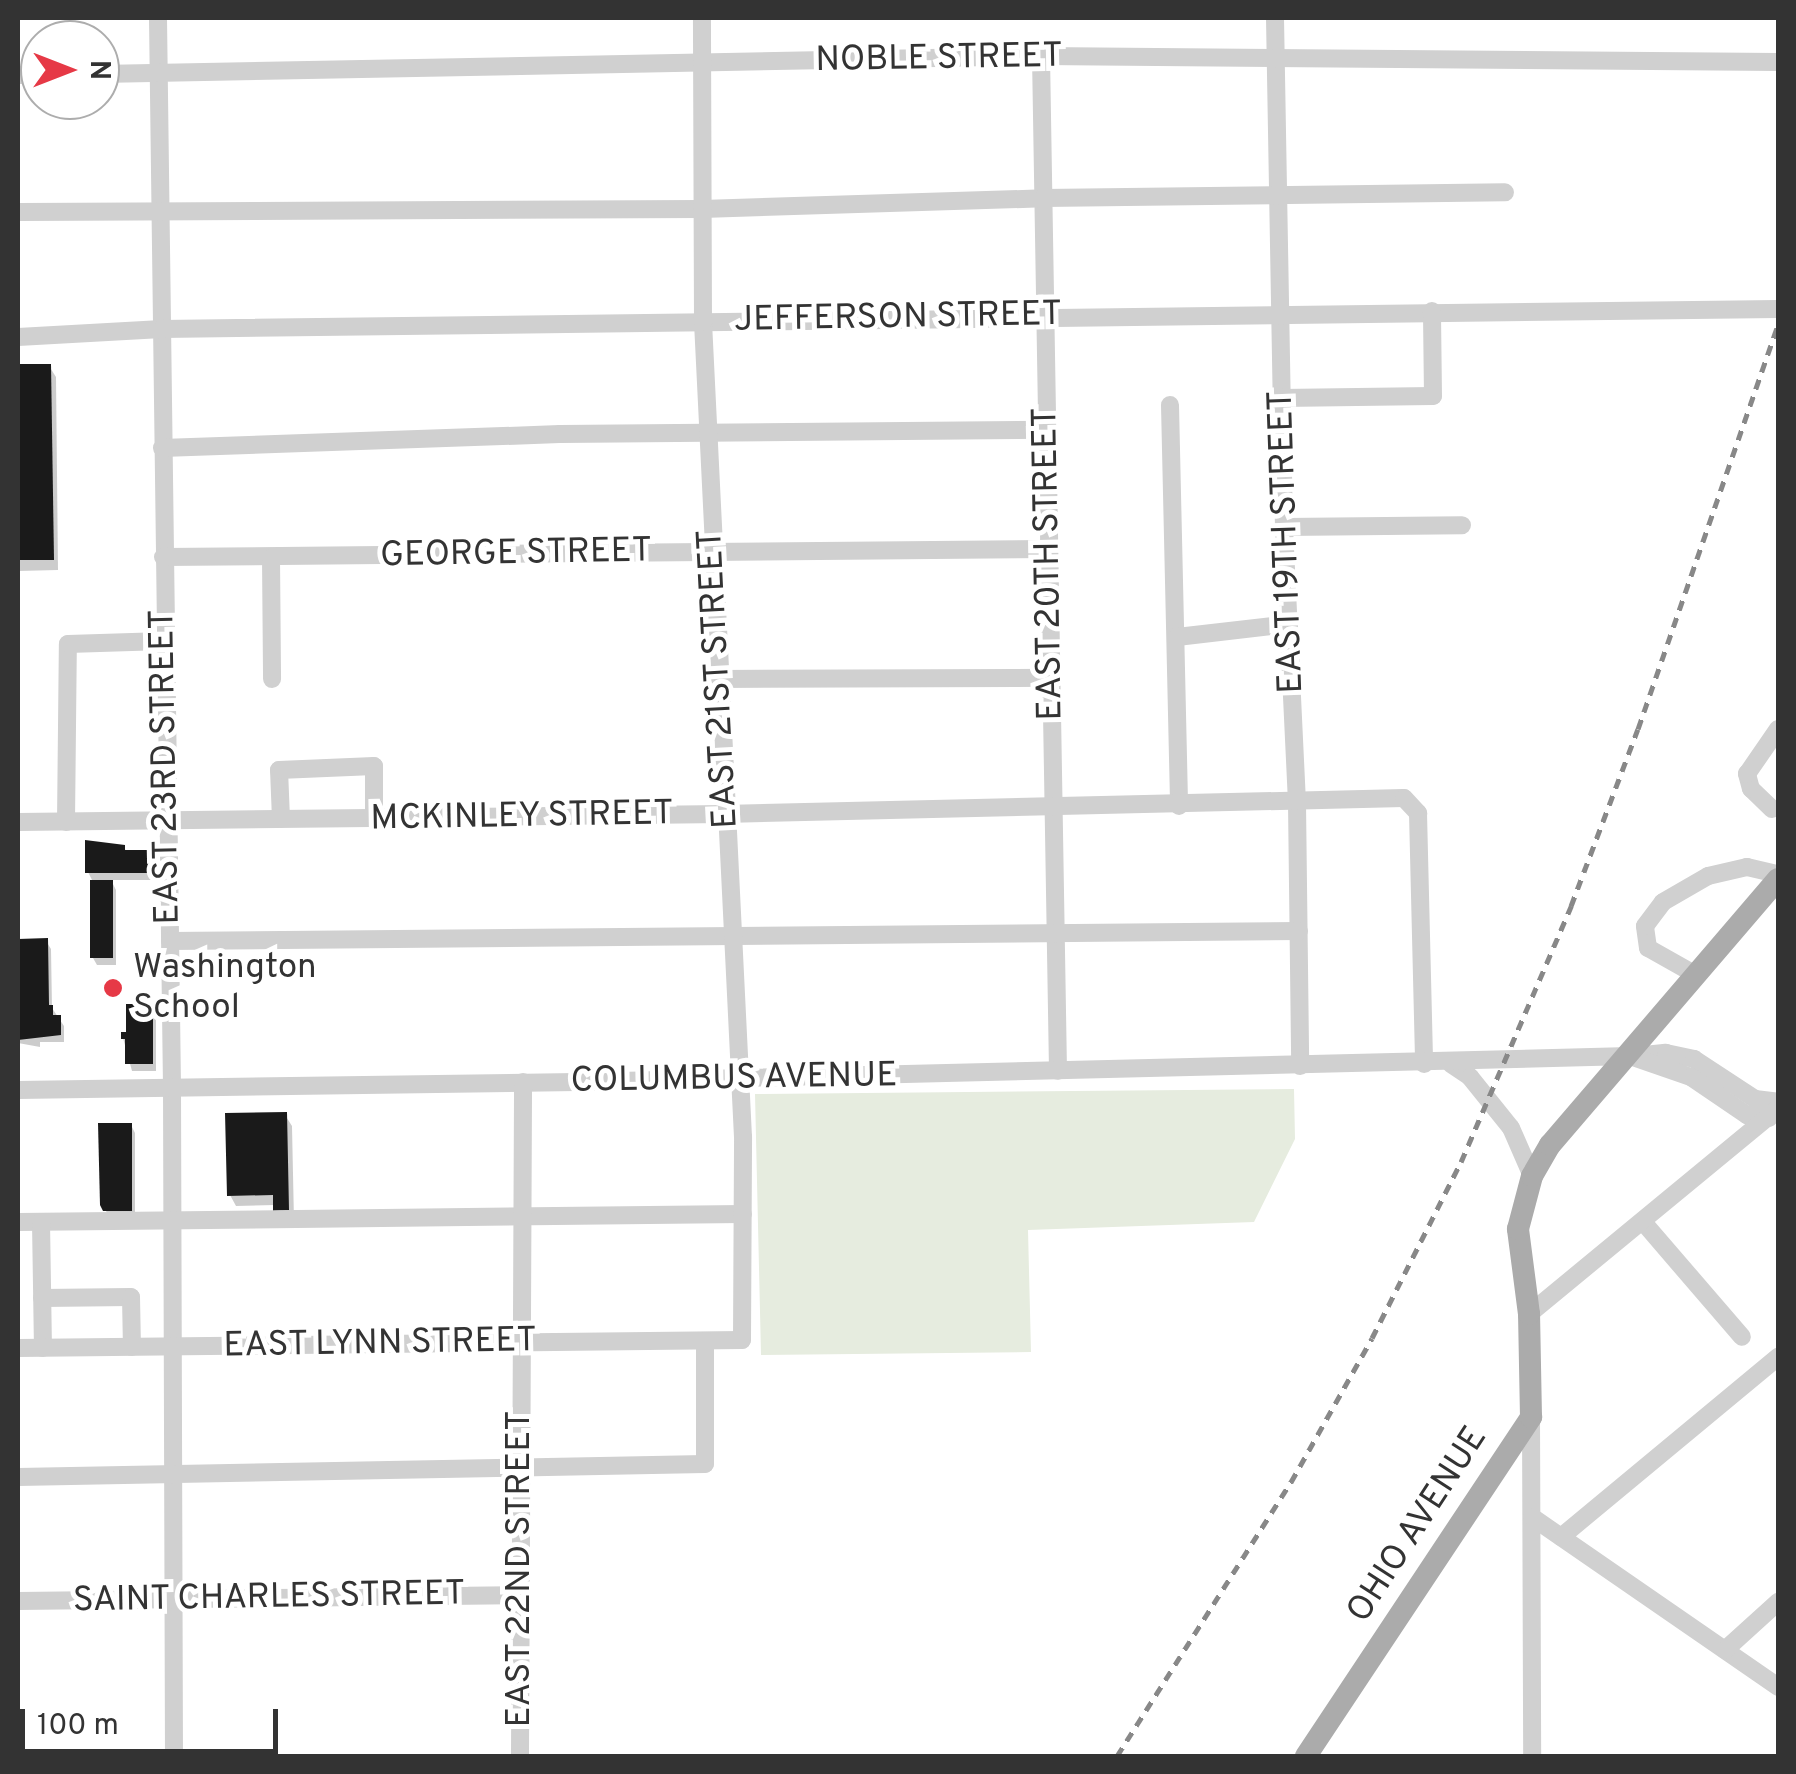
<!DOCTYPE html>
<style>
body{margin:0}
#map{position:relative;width:1796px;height:1774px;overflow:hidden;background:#fff;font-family:Overpass,sans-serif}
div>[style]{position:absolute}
.green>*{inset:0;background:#e6ecdf}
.shadow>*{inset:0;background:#0003}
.building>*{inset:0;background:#1a1a1a}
.minor>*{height:18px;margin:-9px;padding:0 9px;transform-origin:9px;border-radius:9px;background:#d0d0d0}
.major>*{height:22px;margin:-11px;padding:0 11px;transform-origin:11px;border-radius:11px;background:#ababab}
.rail>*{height:5px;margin-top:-2.5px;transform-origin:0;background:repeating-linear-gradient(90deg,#888 0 10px,transparent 0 18px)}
.dots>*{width:28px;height:28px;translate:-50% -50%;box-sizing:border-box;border:5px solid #fff;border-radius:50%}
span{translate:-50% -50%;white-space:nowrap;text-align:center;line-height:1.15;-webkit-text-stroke:10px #fff;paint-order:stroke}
.street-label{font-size:35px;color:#333}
.poi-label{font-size:35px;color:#333}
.left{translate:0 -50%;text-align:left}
.frame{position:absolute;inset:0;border:20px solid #333;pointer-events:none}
.north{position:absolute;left:20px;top:20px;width:100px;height:100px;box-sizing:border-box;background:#fff;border:2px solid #adadad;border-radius:50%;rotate:90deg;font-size:28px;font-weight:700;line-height:40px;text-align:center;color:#333}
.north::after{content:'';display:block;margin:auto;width:35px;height:45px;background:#e63946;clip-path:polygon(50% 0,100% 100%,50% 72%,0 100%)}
.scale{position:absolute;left:20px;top:1709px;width:258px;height:45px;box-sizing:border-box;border:5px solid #333;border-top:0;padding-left:12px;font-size:30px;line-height:35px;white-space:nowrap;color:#333;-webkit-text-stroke:8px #fff;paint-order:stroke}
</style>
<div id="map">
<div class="green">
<i style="clip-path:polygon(1294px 1089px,1295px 1139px,1254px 1222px,1028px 1230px,1031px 1352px,761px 1355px,755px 1094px)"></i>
</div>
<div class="shadow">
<i style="clip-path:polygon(49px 366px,56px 377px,58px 570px,18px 571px,18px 367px)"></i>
<i style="clip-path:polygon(124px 847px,127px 853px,148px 852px,152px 880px,111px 880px,116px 890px,116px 965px,97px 965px,93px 958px,92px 880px,88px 872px)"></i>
<i style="clip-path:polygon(18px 941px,46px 941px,51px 949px,52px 1008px,64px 1026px,64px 1042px,40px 1042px,40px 1047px,18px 1043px)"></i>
<i style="clip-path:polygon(151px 1007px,156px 1015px,156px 1071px,132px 1071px,123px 1038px)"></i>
<i style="clip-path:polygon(285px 1115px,292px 1126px,294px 1221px,275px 1205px,236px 1206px,230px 1195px)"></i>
<i style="clip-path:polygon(131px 1125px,135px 1133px,135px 1218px,110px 1219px,106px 1211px)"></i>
</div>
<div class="building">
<i style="clip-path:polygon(18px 364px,51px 364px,54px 560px,18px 560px)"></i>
<i style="clip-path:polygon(85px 840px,125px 845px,125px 850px,149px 850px,149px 873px,85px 873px)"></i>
<i style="clip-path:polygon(90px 880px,113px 880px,113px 958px,90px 958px)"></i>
<i style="clip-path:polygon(48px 938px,49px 1005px,53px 1005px,53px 1015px,61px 1015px,61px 1035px,18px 1040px,18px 939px)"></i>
<i style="clip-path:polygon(126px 1004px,153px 1004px,153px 1064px,125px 1064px,125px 1039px,121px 1039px,121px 1032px,126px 1032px)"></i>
<i style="clip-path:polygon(287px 1112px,289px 1210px,273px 1211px,273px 1195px,227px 1196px,225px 1113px)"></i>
<i style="clip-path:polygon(98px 1123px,132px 1123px,132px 1211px,103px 1211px,100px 1205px)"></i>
</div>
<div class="minor">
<i style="left:158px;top:18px;width:1070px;rotate:89.25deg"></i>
<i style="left:172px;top:1088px;width:668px;rotate:89.83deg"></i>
<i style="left:1275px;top:18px;width:509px;rotate:88.99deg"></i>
<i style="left:1284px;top:527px;width:276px;rotate:87.3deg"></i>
<i style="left:1297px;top:803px;width:263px;rotate:89.3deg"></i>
<i style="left:1041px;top:56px;width:1015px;rotate:89.04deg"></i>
<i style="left:100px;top:74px;width:941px;rotate:-1.1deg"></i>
<i style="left:1041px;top:56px;width:737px;rotate:0.47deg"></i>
<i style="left:18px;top:75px;width:22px"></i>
<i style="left:18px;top:212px;width:684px;rotate:-0.25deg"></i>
<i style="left:702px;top:209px;width:341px;rotate:-1.8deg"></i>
<i style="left:1043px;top:198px;width:462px;rotate:-0.7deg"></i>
<i style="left:18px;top:337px;width:144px;rotate:-3.2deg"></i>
<i style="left:162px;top:329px;width:1616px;rotate:-0.71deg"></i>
<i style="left:1281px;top:398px;width:152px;rotate:-0.8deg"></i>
<i style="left:1433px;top:396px;width:85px;rotate:-90.7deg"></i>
<i style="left:1170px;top:405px;width:401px;rotate:88.7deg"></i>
<i style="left:162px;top:448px;width:398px;rotate:-2deg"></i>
<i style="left:560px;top:434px;width:487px;rotate:-0.5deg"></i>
<i style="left:1284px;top:527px;width:178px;rotate:-0.6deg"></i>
<i style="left:163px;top:557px;width:886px;rotate:-0.52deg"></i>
<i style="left:271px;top:558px;width:121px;rotate:89.5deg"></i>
<i style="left:1177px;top:637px;width:113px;rotate:-6.6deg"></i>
<i style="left:718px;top:679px;width:334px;rotate:-0.2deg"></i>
<i style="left:1772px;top:809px;width:29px;rotate:-136deg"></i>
<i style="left:1751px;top:789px;width:16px;rotate:-105deg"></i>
<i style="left:1747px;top:774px;width:55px;rotate:-55.4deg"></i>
<i style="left:281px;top:819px;width:49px;rotate:-92.3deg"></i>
<i style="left:279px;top:770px;width:95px;rotate:-2.4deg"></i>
<i style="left:374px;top:766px;width:53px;rotate:90deg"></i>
<i style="left:18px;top:822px;width:706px;rotate:-0.65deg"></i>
<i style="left:724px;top:814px;width:680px;rotate:-1.35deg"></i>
<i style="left:1404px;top:798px;width:21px;rotate:47deg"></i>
<i style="left:1418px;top:813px;width:251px;rotate:88.6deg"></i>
<i style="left:66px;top:822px;width:178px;rotate:-89.4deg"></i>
<i style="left:68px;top:644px;width:96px;rotate:-1.8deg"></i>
<i style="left:170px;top:941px;width:1129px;rotate:-0.51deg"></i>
<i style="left:1696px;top:975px;width:55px;rotate:-150.6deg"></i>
<i style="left:1648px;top:948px;width:22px;rotate:-98deg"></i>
<i style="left:1645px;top:926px;width:30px;rotate:-53deg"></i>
<i style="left:1663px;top:902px;width:52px;rotate:-30deg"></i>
<i style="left:1708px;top:876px;width:40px;rotate:-13deg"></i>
<i style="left:1747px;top:867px;width:32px;rotate:13deg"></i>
<i style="left:1635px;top:1056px;width:31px;rotate:-6deg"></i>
<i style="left:1666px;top:1053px;width:29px;rotate:12deg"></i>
<i style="left:1694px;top:1059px;width:73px;rotate:33.3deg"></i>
<i style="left:1755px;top:1099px;width:23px;rotate:7deg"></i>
<i style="left:1451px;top:1064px;width:23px;rotate:34deg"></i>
<i style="left:1470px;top:1077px;width:65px;rotate:51.2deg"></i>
<i style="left:1511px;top:1128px;width:52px;rotate:66.4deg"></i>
<i style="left:18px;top:1090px;width:559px;rotate:-0.82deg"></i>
<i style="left:577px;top:1082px;width:1053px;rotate:-1.41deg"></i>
<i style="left:1630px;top:1056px;width:65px;rotate:19deg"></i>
<i style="left:1691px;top:1077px;width:68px;rotate:34.2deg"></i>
<i style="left:1747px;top:1115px;width:22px;rotate:8deg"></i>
<i style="left:18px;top:1222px;width:725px;rotate:-0.63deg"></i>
<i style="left:41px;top:1222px;width:126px;rotate:89.1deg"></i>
<i style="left:1644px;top:1223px;width:150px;rotate:49.3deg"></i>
<i style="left:42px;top:1298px;width:89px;rotate:-0.6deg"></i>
<i style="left:131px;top:1297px;width:50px;rotate:88.9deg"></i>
<i style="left:1529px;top:1314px;width:323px;rotate:-39.5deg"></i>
<i style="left:18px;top:1348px;width:724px;rotate:-0.63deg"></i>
<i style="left:742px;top:1340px;width:203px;rotate:-89.7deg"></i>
<i style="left:743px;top:1137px;width:816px;rotate:-92.81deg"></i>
<i style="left:703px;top:322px;width:304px;rotate:-90.2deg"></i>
<i style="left:1531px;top:1417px;width:339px;rotate:89.8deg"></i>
<i style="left:18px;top:1477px;width:687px;rotate:-1.08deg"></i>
<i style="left:705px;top:1464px;width:123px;rotate:-90deg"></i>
<i style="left:1532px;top:1517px;width:299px;rotate:34.6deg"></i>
<i style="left:1561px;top:1537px;width:282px;rotate:-39.7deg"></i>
<i style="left:18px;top:1601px;width:502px;rotate:-0.68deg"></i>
<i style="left:1725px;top:1650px;width:72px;rotate:-42.2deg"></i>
<i style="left:520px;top:1756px;width:674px;rotate:-89.74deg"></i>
</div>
<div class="major">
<i style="left:1306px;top:1756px;width:407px;rotate:-56.4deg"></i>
<i style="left:1531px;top:1417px;width:103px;rotate:-91.1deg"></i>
<i style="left:1529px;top:1314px;width:86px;rotate:-97.4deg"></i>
<i style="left:1518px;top:1229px;width:55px;rotate:-75.2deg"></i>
<i style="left:1532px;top:1176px;width:36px;rotate:-60deg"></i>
<i style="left:1550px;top:1145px;width:350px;rotate:-49.4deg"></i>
</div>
<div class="rail">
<i style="left:1117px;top:1756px;width:325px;rotate:-57.6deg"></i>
<i style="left:1291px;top:1482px;width:165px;rotate:-60.6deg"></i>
<i style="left:1372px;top:1338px;width:197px;rotate:-63.2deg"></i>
<i style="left:1461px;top:1162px;width:279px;rotate:-66.7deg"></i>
<i style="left:1571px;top:906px;width:189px;rotate:-69.3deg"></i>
<i style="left:1638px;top:729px;width:428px;rotate:-70.9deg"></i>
</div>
<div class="dots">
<i style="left:113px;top:988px;background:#e63946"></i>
</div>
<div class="street-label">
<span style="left:939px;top:59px;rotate:-1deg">NOBLE STREET</span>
<span style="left:898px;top:318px;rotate:-1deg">JEFFERSON STREET</span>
<span style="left:1287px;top:542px;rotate:-92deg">EAST 19TH STREET</span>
<span style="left:516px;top:554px;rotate:-1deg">GEORGE STREET</span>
<span style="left:1049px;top:564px;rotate:-91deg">EAST 20TH STREET</span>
<span style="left:719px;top:679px;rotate:-93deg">EAST 21ST STREET</span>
<span style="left:166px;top:767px;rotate:-91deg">EAST 23RD STREET</span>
<span style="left:522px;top:817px;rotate:-1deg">MCKINLEY STREET</span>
<span style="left:734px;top:1079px;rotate:-1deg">COLUMBUS AVENUE</span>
<span style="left:380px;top:1344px;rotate:-1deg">EAST LYNN STREET</span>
<span style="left:1418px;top:1525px;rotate:-57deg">OHIO AVENUE</span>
<span style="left:520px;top:1569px;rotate:-90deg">EAST 22ND STREET</span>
<span style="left:269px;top:1598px;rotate:-1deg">SAINT CHARLES STREET</span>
</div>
<div class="poi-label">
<span class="left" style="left:133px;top:988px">Washington<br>School</span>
</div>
<div class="frame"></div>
<div class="north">N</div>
<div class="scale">100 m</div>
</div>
